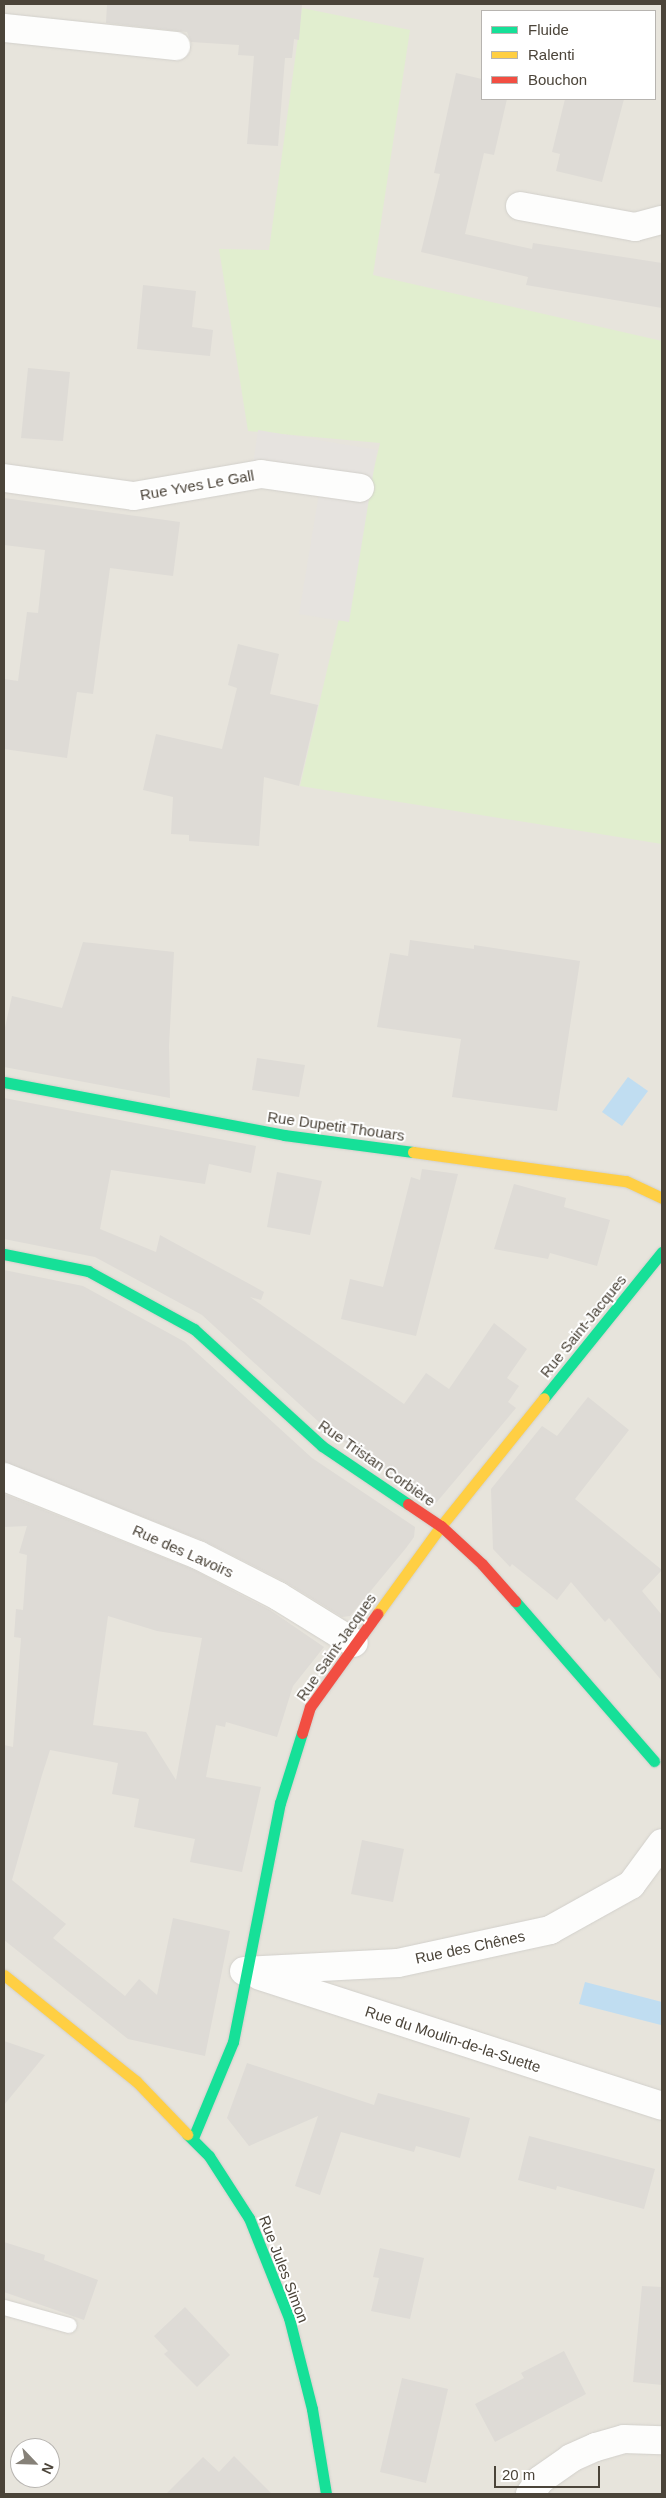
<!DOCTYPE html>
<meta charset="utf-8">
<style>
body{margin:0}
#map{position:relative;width:666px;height:2498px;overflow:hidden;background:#f4f2ee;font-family:Helvetica,sans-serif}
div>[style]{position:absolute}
.residential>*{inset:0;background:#e7e4dc}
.green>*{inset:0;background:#e1eecf}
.parking>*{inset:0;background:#e6e3df}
.water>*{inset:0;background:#c0ddf1}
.building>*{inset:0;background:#dedbd6}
.roads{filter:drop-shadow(0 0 1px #d2d0cb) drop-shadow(0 0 1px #d2d0cb)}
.lane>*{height:15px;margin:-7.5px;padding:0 7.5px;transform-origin:7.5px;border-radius:7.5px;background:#fdfdfc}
.street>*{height:28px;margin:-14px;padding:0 14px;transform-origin:14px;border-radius:14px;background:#fdfdfc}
.fast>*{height:11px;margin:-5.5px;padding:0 5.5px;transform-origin:5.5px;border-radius:5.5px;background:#16e098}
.slow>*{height:11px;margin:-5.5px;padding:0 5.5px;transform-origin:5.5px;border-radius:5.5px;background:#ffcf43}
.jam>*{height:11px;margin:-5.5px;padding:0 5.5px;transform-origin:5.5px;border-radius:5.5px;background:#f24e42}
span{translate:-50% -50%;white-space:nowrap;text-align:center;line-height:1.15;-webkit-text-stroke:4px #fff;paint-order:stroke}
.street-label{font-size:15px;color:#4b4439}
.frame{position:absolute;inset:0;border:5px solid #4b4439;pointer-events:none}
.legend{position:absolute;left:481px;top:10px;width:175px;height:90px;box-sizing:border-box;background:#fff;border:1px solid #b7b4b0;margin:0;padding:6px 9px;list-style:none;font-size:15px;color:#4b4439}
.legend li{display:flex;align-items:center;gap:10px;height:25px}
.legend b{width:25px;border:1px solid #b7b4b0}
.north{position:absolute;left:10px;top:2438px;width:50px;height:50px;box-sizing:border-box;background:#fff;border:1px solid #b7b4b0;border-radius:50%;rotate:114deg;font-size:14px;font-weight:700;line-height:20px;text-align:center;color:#4b4439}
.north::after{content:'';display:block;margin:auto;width:18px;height:22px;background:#868178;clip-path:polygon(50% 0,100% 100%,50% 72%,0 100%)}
.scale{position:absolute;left:494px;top:2466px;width:106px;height:22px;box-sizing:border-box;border:2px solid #4b4439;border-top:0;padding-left:6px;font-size:15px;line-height:18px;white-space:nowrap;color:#4b4439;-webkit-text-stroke:4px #fff;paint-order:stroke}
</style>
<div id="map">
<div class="residential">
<i style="clip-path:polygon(evenodd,4px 4px,662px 4px,662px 2494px,4px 2494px,4px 4px,482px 11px,655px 11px,655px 99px,482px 99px,482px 11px,4px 4px,20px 2448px,50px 2448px,50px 2478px,20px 2478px,20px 2448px)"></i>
</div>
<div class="green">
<i style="clip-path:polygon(302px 8px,410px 30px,373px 275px,662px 341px,662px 844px,300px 786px,380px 443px,248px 431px,219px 249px,269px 250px)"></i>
</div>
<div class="parking">
<i style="clip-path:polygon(258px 430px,377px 450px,349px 622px,299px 614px,322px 475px,253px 464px)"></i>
</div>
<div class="water">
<i style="clip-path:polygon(628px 1077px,648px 1091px,622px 1126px,602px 1112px)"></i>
<i style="clip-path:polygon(585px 1982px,662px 2002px,661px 2025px,579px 2004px)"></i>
</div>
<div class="building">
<i style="clip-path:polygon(107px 4px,302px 4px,299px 40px,294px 39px,292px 58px,285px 58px,278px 146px,247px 144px,254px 56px,238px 55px,239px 45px,191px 42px,187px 32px,106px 23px)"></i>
<i style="clip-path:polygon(456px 73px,482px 79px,482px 99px,507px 99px,494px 155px,484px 153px,465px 234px,532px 249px,533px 243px,662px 263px,662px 308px,526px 285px,528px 277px,421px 252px,440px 174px,434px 173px)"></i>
<i style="clip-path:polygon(565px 99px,624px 99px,602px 182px,556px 171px,560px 154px,552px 152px)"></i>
<i style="clip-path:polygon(143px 285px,196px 291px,192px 327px,213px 330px,210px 356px,137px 349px)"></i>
<i style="clip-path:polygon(28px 368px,70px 372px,63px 441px,21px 438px)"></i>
<i style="clip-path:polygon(4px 498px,180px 522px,173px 576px,110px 568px,93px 694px,77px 692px,67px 758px,4px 749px,4px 679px,18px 681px,27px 612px,38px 613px,45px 550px,4px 545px)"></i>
<i style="clip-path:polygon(238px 644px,279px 654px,270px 694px,318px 705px,299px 786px,264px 777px,259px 846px,189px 841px,189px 835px,171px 834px,173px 797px,143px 790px,156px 734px,222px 749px,237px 688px,228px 685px)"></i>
<i style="clip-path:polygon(410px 940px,474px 949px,474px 945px,580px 961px,557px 1111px,452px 1097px,461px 1039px,377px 1027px,390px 953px,408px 956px)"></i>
<i style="clip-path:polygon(83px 942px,174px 952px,169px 1046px,170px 1098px,4px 1067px,4px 1032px,12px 996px,62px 1008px)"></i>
<i style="clip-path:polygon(257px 1058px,305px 1065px,299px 1097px,252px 1090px)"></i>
<i style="clip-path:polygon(4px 1098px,256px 1146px,251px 1173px,209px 1164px,205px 1184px,111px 1170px,100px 1229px,156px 1252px,160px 1235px,264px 1292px,261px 1300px,250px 1297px,404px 1404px,426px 1373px,449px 1389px,494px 1323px,527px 1349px,507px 1378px,519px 1386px,508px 1402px,516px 1408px,436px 1503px,332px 1434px,202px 1315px,95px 1257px,4px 1239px)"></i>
<i style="clip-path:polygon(422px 1169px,458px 1174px,416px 1336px,341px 1319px,350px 1279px,383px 1287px,411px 1177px,420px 1180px)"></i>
<i style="clip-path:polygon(277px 1172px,322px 1181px,310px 1235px,267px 1227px)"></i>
<i style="clip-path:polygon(514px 1184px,566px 1198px,564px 1207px,610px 1220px,597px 1266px,550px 1253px,548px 1259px,494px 1249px)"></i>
<i style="clip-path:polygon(4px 1270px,83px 1286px,185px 1342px,312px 1458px,415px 1527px,414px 1537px,406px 1548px,350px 1616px,342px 1617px,285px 1582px,204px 1541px,4px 1462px)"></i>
<i style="clip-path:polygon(588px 1397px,629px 1430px,575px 1499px,662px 1570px,642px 1591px,662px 1615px,662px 1681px,609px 1618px,605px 1622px,571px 1582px,557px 1600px,512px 1564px,510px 1567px,493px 1549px,491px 1489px,542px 1426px,557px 1436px)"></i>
<i style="clip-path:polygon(evenodd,4px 1494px,192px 1569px,270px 1610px,324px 1647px,293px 1686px,277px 1737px,226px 1722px,225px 1727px,216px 1725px,206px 1777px,261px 1787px,242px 1872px,190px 1862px,195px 1839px,134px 1827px,139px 1799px,112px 1794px,118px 1763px,50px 1750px,42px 1775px,12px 1880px,66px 1924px,53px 1938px,125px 1996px,139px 1979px,157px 1995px,173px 1918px,230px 1931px,205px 2056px,128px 2039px,4px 1940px,4px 1745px,13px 1747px,21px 1638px,14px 1637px,16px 1609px,23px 1610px,27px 1555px,19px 1553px,27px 1526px,4px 1527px,4px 1494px,108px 1616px,157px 1631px,202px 1638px,176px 1780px,146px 1732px,93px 1725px,108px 1616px)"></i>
<i style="clip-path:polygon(362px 1840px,404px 1849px,393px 1902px,351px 1894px)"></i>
<i style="clip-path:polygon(4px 2041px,45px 2055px,4px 2105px)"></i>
<i style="clip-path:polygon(247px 2063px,374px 2105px,378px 2093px,470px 2118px,460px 2158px,416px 2146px,414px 2152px,341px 2132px,320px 2195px,295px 2186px,318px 2116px,249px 2146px,227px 2118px)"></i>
<i style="clip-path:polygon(529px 2136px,655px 2169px,644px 2209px,557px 2186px,556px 2190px,518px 2180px)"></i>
<i style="clip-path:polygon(4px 2242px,45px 2255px,44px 2260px,98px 2280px,84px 2320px,4px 2292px)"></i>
<i style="clip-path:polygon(380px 2248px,424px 2258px,410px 2319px,371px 2311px,379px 2278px,373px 2277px)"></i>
<i style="clip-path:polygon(642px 2286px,662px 2287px,662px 2385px,633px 2382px)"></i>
<i style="clip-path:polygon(185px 2307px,230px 2355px,197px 2387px,164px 2354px,168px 2351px,154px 2336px)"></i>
<i style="clip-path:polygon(564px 2351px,586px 2394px,495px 2442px,475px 2404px,524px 2378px,521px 2373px)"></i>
<i style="clip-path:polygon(402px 2378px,448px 2389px,426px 2483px,380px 2472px)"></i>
<i style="clip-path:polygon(234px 2456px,272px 2494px,166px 2494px,203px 2457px,219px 2472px)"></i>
</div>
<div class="roads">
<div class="lane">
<i style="left:4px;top:2307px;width:67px;rotate:15.5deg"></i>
</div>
<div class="street">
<i style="left:4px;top:28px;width:173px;rotate:6deg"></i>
<i style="left:520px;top:206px;width:117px;rotate:10.3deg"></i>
<i style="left:635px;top:227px;width:28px;rotate:-15deg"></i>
<i style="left:4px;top:478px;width:131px;rotate:7.9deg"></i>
<i style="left:134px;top:496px;width:129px;rotate:-9.8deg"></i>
<i style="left:261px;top:474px;width:100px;rotate:8deg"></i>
<i style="left:4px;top:1477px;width:209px;rotate:21.9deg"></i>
<i style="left:198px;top:1555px;width:90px;rotate:27.1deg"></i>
<i style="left:278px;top:1596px;width:89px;rotate:31.7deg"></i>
<i style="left:244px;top:1971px;width:154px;rotate:-3deg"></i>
<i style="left:398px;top:1963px;width:156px;rotate:-12.2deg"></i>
<i style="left:550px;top:1930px;width:93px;rotate:-29.1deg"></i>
<i style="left:631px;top:1885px;width:52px;rotate:-53.6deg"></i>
<i style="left:260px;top:1976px;width:422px;rotate:17.9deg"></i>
<i style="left:530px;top:2494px;width:17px;rotate:-54deg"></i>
<i style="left:540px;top:2480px;width:38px;rotate:-35deg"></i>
<i style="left:571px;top:2458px;width:27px;rotate:-24deg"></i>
<i style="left:596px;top:2447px;width:29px;rotate:-16deg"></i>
<i style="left:624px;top:2439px;width:38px;rotate:2deg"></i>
</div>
<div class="fast">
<i style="left:4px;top:1082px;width:285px;rotate:10.7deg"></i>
<i style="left:284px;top:1135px;width:130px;rotate:7.5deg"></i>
<i style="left:4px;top:1254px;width:86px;rotate:11.4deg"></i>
<i style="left:88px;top:1271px;width:121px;rotate:28.7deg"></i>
<i style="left:194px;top:1329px;width:173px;rotate:42.4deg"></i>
<i style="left:322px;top:1446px;width:104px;rotate:34deg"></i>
<i style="left:544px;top:1398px;width:188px;rotate:-51.1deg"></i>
<i style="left:515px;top:1601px;width:212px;rotate:49deg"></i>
<i style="left:187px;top:2134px;width:31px;rotate:45deg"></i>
<i style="left:209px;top:2156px;width:74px;rotate:57.2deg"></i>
<i style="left:249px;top:2218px;width:108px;rotate:68.2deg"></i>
<i style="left:289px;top:2318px;width:94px;rotate:75.8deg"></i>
<i style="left:312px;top:2409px;width:86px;rotate:80.6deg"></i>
<i style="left:193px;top:2138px;width:104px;rotate:-67.4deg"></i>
<i style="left:233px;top:2042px;width:244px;rotate:-78.9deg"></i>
<i style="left:280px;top:1803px;width:73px;rotate:-72.6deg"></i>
</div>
<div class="slow">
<i style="left:413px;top:1152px;width:215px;rotate:7.8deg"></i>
<i style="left:626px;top:1181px;width:40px;rotate:25deg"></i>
<i style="left:377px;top:1614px;width:109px;rotate:-54deg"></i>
<i style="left:441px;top:1526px;width:164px;rotate:-51.2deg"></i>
<i style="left:4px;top:1975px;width:169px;rotate:38.8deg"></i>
<i style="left:136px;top:2081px;width:74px;rotate:46.1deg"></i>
</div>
<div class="jam">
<i style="left:408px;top:1504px;width:40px;rotate:34deg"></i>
<i style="left:441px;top:1526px;width:56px;rotate:42.8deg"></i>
<i style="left:482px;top:1564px;width:50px;rotate:48.3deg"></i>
<i style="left:302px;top:1733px;width:27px;rotate:-73deg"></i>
<i style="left:310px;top:1707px;width:115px;rotate:-54.2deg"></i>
</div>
</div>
<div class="street-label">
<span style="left:197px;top:485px;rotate:-10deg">Rue Yves Le Gall</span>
<span style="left:336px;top:1126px;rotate:8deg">Rue Dupetit Thouars</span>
<span style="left:583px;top:1326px;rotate:-51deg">Rue Saint-Jacques</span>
<span style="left:377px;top:1463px;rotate:35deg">Rue Tristan Corbière</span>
<span style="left:183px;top:1551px;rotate:24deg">Rue des Lavoirs</span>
<span style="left:336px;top:1647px;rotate:-55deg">Rue Saint-Jacques</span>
<span style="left:470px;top:1947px;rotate:-12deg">Rue des Chênes</span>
<span style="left:453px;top:2039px;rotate:18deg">Rue du Moulin-de-la-Suette</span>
<span style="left:284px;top:2269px;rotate:69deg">Rue Jules Simon</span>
</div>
<div class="frame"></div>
<ul class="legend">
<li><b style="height:6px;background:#16e098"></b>Fluide</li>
<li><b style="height:6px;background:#ffcf43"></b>Ralenti</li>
<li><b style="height:6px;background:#f24e42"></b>Bouchon</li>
</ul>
<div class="north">N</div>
<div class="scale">20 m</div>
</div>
